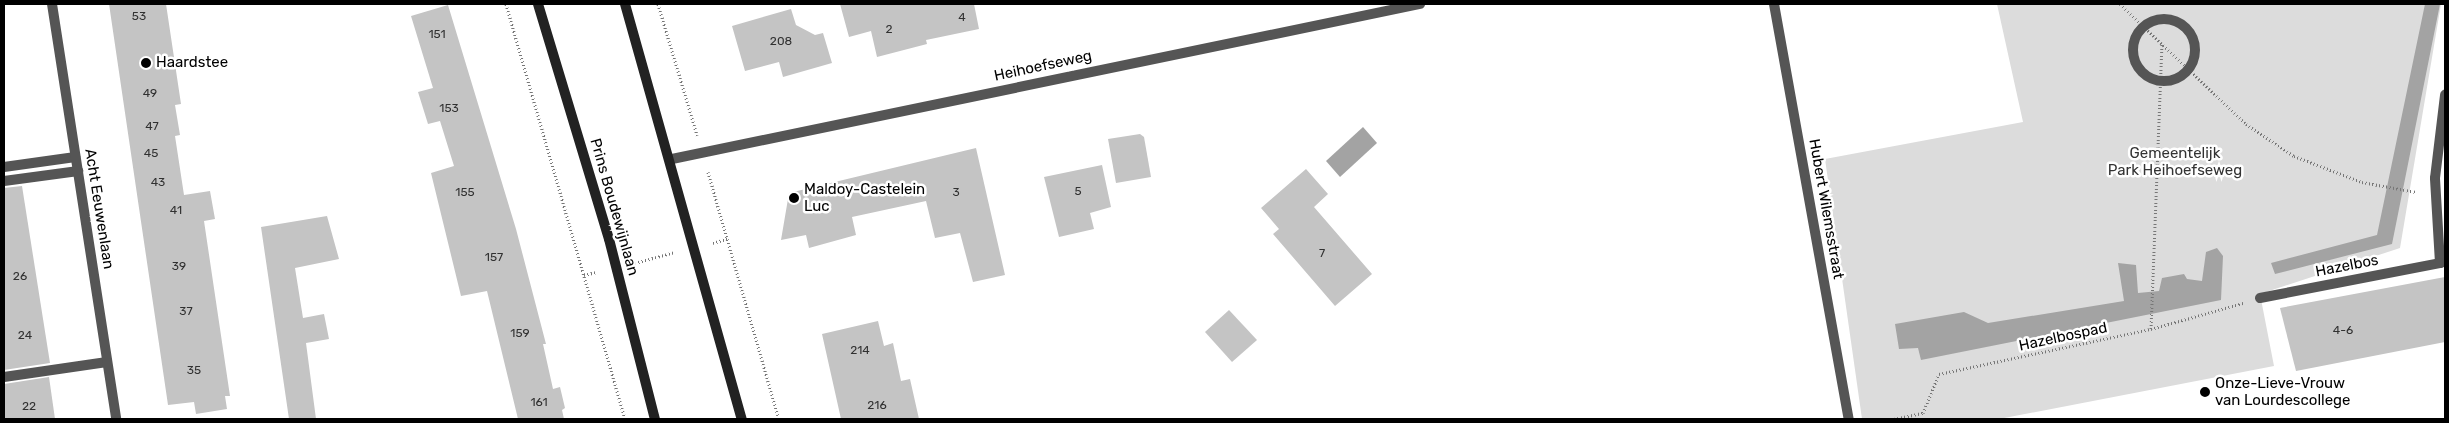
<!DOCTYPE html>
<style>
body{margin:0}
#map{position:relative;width:2449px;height:423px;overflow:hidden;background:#fff;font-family:Rubik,sans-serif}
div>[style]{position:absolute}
.green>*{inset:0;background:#dcdcdc}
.water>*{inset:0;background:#a3a3a3}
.building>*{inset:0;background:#c4c4c4}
.path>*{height:3px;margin-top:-1.5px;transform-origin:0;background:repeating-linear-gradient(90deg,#777 0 1px,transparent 0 3.5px)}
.lane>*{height:10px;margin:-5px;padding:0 5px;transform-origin:5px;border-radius:5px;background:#555}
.street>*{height:10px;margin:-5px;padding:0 5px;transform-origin:5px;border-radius:5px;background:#555}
.street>.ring{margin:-5px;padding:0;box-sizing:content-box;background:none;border:10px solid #555;border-radius:50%}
.secondary>*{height:10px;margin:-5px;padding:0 5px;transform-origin:5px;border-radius:5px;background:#222}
.dots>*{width:14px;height:14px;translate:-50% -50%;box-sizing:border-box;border:2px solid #fff;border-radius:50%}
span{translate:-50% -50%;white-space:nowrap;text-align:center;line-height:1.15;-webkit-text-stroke:5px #fff;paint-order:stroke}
.number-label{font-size:12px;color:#313131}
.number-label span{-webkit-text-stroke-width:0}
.poi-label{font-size:15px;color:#000}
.left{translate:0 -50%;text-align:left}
.street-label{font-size:15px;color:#000}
.park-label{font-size:15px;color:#333}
.frame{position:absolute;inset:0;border:5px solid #000;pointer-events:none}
</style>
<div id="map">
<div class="green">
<i style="clip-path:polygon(1997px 4px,2441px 4px,2400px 248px,2260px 294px,2274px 366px,1999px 419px,1862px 419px,1825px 159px,2023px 122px)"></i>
</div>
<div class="water">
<i style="clip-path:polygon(2425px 4px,2440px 4px,2392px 244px,2275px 274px,2271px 263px,2377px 235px)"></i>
<i style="clip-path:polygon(1363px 127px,1377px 143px,1340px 177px,1326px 161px)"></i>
<i style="clip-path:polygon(2217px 248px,2223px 256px,2221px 300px,1921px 360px,1918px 348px,1899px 349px,1895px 324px,1964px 312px,1988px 323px,2124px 301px,2118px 263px,2136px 265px,2138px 293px,2159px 291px,2162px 278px,2184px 274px,2187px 279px,2202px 281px,2206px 252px)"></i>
</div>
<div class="building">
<i style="clip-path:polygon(109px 4px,166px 4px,181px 104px,175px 105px,180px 135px,175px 136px,184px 195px,210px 191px,215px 219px,204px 221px,230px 396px,225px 396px,227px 409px,196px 414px,194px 402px,168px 405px)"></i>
<i style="clip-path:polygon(840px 4px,974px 4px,979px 29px,926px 40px,927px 44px,877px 57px,871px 31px,849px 37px)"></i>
<i style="clip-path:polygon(448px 5px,516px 229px,546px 344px,543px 344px,553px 389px,560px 387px,565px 408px,562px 410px,564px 419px,518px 419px,487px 291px,461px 296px,431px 173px,454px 166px,440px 121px,428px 124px,418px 92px,433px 88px,411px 16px)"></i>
<i style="clip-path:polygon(791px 9px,796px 25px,815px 35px,823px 33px,832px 63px,783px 77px,779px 62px,745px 71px,732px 26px)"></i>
<i style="clip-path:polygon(1140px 134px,1144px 137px,1151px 177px,1116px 183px,1108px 139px)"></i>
<i style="clip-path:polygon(976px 148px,1005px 275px,973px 282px,960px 233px,935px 238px,926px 201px,852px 217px,856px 235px,809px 248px,806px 235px,781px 240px,789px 193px)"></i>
<i style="clip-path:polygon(1102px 165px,1111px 207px,1090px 213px,1094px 229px,1059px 237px,1044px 177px)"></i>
<i style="clip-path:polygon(1306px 169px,1328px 194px,1314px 207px,1372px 274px,1335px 306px,1273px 234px,1279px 229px,1261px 208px)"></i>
<i style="clip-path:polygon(22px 186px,50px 363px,4px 370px,4px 188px)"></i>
<i style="clip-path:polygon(327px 216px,339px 259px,295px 268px,303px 318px,324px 314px,329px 339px,306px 343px,316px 419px,289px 419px,261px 227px)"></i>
<i style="clip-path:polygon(2445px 277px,2445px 342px,2296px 371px,2280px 308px)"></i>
<i style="clip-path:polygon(1229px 310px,1257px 340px,1232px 362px,1205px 332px)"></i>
<i style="clip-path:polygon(878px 321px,884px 346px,893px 343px,901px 381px,910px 379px,919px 419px,841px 419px,822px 334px)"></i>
<i style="clip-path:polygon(49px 377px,55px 419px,4px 419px,4px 384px)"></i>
</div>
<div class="path">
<i style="left:506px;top:4px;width:432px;rotate:74deg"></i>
<i style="left:658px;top:4px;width:137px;rotate:73.4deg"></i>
<i style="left:2120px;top:4px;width:174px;rotate:43.6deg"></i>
<i style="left:2246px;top:124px;width:58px;rotate:33.7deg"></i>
<i style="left:2294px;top:156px;width:73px;rotate:20.9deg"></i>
<i style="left:2362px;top:182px;width:55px;rotate:10.5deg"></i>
<i style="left:708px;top:172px;width:257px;rotate:74deg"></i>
<i style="left:713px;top:243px;width:17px;rotate:-17deg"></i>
<i style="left:635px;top:263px;width:41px;rotate:-15.4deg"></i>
<i style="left:584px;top:275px;width:13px;rotate:-13deg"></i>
<i style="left:2151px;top:329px;width:286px;rotate:-87.8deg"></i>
<i style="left:1894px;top:419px;width:30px;rotate:-12deg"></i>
<i style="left:1923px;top:413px;width:42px;rotate:-67.7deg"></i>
<i style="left:1939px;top:374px;width:217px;rotate:-12deg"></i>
<i style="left:2151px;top:329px;width:96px;rotate:-15.8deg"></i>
</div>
<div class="lane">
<i style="left:4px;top:167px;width:72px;rotate:-8deg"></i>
<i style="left:4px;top:181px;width:75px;rotate:-7.7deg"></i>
<i style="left:4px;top:377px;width:104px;rotate:-8.3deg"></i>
</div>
<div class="street">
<i style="left:52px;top:4px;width:420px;rotate:81.2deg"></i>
<i style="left:1774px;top:4px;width:422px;rotate:79.8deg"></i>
<i class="ring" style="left:2133px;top:19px;width:52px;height:52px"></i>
<i style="left:672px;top:159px;width:764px;rotate:-11.71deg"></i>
<i style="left:2444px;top:262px;width:4px;rotate:166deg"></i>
<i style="left:2440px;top:263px;width:85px;rotate:-93.4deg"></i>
<i style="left:2435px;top:178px;width:84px;rotate:-83.1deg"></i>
<i style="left:2260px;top:298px;width:183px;rotate:-11deg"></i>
</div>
<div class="secondary">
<i style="left:538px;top:4px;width:245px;rotate:73.2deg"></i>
<i style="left:609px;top:239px;width:186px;rotate:75.7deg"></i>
<i style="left:625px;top:4px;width:431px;rotate:74.3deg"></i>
</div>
<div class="dots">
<i style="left:146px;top:63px;background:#000"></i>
<i style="left:794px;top:198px;background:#000"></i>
<i style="left:2205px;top:392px;background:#000"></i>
</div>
<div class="number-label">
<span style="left:139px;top:17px">53</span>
<span style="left:962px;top:18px">4</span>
<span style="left:889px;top:30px">2</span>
<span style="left:437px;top:35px">151</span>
<span style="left:781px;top:42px">208</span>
<span style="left:150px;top:94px">49</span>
<span style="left:449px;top:109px">153</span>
<span style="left:152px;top:127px">47</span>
<span style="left:151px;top:154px">45</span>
<span style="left:158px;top:183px">43</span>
<span style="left:1078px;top:192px">5</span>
<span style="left:465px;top:193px">155</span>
<span style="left:956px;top:193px">3</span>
<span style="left:176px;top:211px">41</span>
<span style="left:1322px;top:254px">7</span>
<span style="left:494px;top:258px">157</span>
<span style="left:179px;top:267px">39</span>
<span style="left:20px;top:277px">26</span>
<span style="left:186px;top:312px">37</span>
<span style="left:2343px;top:331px">4-6</span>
<span style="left:520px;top:334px">159</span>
<span style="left:25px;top:336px">24</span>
<span style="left:860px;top:351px">214</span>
<span style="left:194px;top:371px">35</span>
<span style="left:539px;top:403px">161</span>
<span style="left:877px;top:406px">216</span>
<span style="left:29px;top:407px">22</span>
</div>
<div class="poi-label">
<span class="left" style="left:156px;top:63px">Haardstee</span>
<span class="left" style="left:804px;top:198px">Maldoy-Castelein<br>Luc</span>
<span class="left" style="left:2215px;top:392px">Onze-Lieve-Vrouw<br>van Lourdescollege</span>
</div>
<div class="street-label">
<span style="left:1043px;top:66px;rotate:-12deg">Heihoefseweg</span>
<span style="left:614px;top:207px;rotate:74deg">Prins Boudewijnlaan</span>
<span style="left:99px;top:209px;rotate:81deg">Acht Eeuwenlaan</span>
<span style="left:1826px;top:209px;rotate:80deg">Hubert Wilemsstraat</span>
<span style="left:2347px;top:266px;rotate:-11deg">Hazelbos</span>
<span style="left:2063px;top:337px;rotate:-12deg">Hazelbospad</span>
</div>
<div class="park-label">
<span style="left:2175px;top:162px">Gemeentelijk<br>Park Heihoefseweg</span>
</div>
<div class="frame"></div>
</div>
